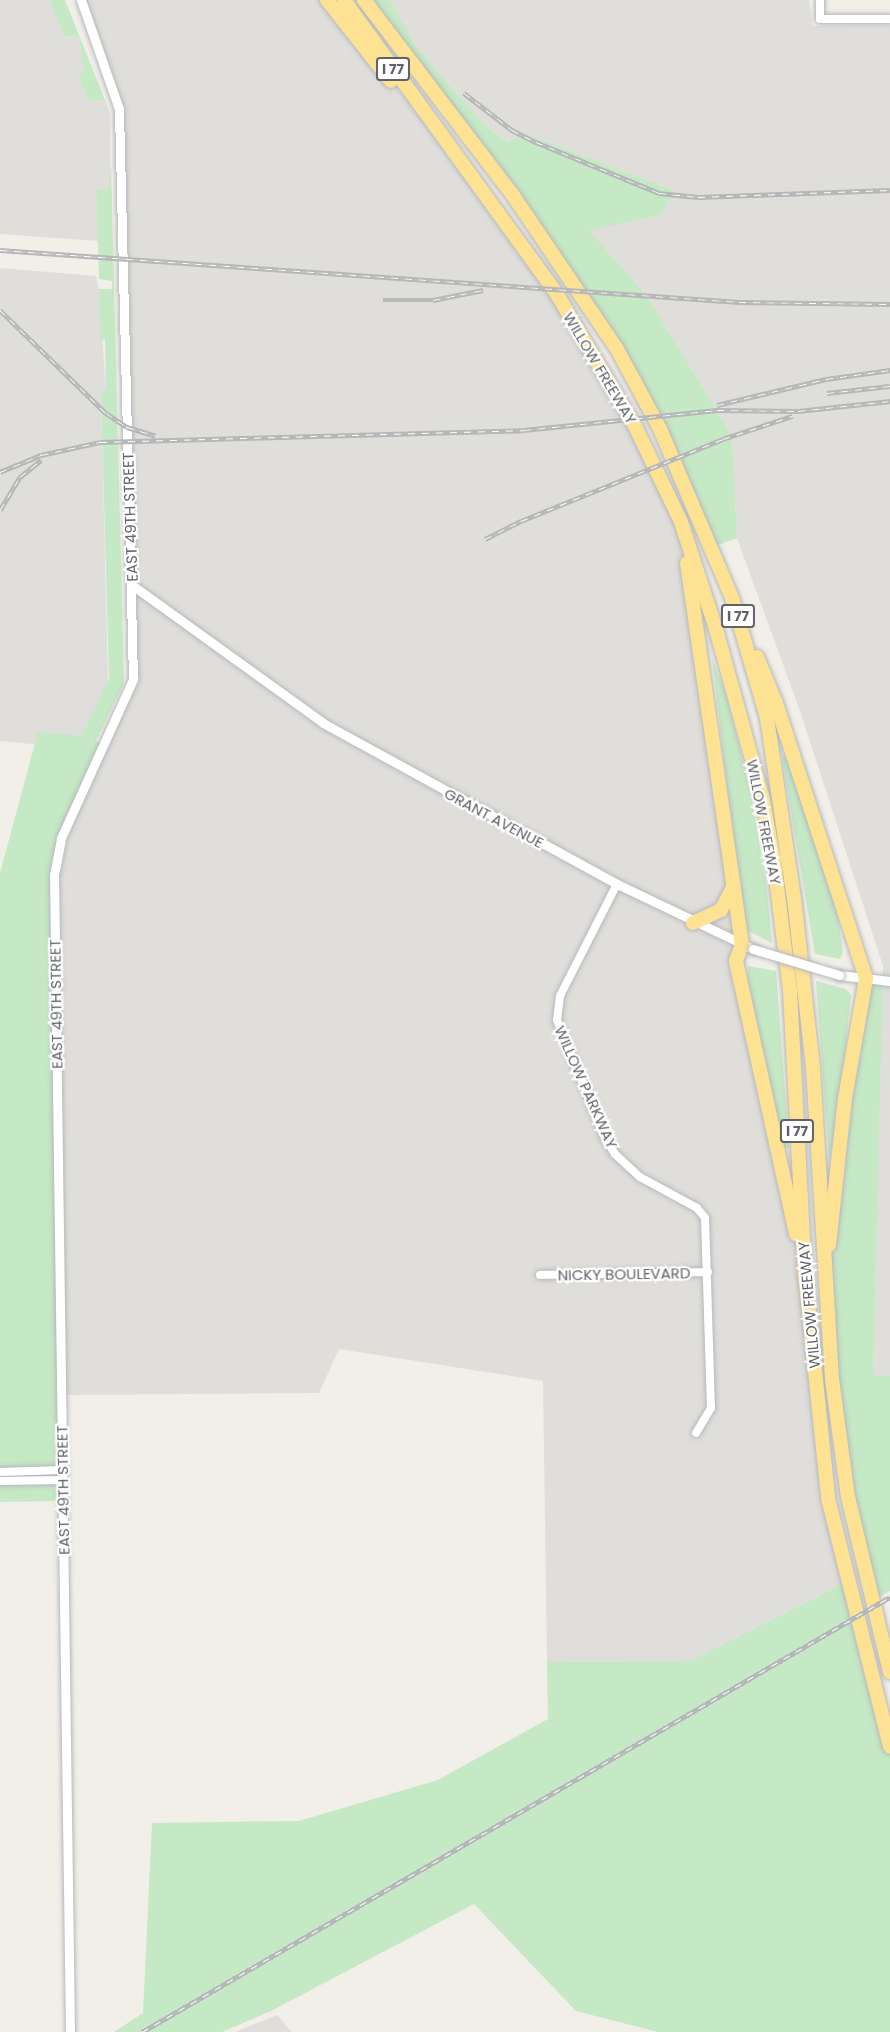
<!DOCTYPE html>
<style>
body{margin:0}
#map{position:relative;width:890px;height:2032px;overflow:hidden;background:#f1efe8;font-family:Poppins,sans-serif}
div>[style]{position:absolute}
.industrial>*{inset:0;background:#e0deda}
.green>*{inset:0;background:#c5e8c5}
.roads{filter:drop-shadow(0 0 2px #b5b8bc) drop-shadow(0 0 2px #b5b8bc)}
.minor>*{height:8px;margin:-4px;padding:0 4px;transform-origin:4px;border-radius:4px;background:#fff}
.tertiary>*{height:9px;margin:-4.5px;padding:0 4.5px;transform-origin:4.5px;border-radius:4.5px;background:#fff}
.motorway>*{height:14px;margin:-7px;padding:0 7px;transform-origin:7px;border-radius:7px;background:#fde293}
.rail>*{height:4.5px;margin-top:-2.25px;transform-origin:0;background:repeating-linear-gradient(90deg,#fff 0 7px,#b6b7b8 0 14px);box-sizing:border-box;border-block:2px solid #b6b7b8}
.bridges{filter:drop-shadow(0 0 2px #b5b8bc) drop-shadow(0 0 2px #b5b8bc)}
.tertiary-bridge>*{height:9px;margin:-4.5px;padding:0 4.5px;transform-origin:4.5px;border-radius:4.5px;background:#fff}
span{translate:-50% -50%;white-space:nowrap;text-align:center;line-height:1.15;-webkit-text-stroke:4.5px #fff;paint-order:stroke}
.shield-label span{padding:2px 4px;background:#fff;border:2px solid;border-radius:4px;-webkit-text-stroke-width:0}
.shield-label{font-size:14px;color:#5f6368;font-weight:700}
.street-label{font-size:15px;color:#5f6368}
</style>
<div id="map">
<div class="industrial">
<i style="clip-path:polygon(0 0,49px 0,64px 36px,79px 37px,84px 73px,77px 74px,88px 100px,105px 100px,110px 113px,110px 188px,96px 189px,98px 241px,0 234px)"></i>
<i style="clip-path:polygon(81px 0,327px 0,403px 96px,435px 128px,563px 306px,681px 522px,733px 887px,736px 961px,805px 1274px,828px 1498px,848px 1581px,690px 1661px,547px 1662px,543px 1381px,339px 1349px,319px 1393px,61px 1395px,55px 854px,130px 693px,119px 109px)"></i>
<i style="clip-path:polygon(390px 0,809px 0,813px 26px,890px 25px,890px 1376px,873px 1375px,883px 966px,800px 711px,737px 538px,732px 436px,647px 296px,588px 229px,661px 215px,673px 190px,524px 133px,510px 142px,483px 124px,416px 46px)"></i>
<i style="clip-path:polygon(0 268px,96px 276px,99px 289px,106px 391px,101px 392px,108px 682px,75px 748px,0 741px)"></i>
<i style="clip-path:polygon(277px 2015px,292px 2032px,235px 2032px)"></i>
</div>
<div class="green">
<i style="clip-path:polygon(49px 0,65px 0,105px 100px,88px 100px,77px 73px,84px 73px,79px 37px,64px 36px)"></i>
<i style="clip-path:polygon(364px 0,390px 0,416px 46px,483px 124px,509px 142px,524px 133px,673px 190px,661px 215px,589px 230px,647px 296px,732px 436px,737px 538px,712px 547px,617px 349px)"></i>
<i style="clip-path:polygon(111px 163px,124px 683px,96px 741px,104px 744px,55px 854px,63px 1501px,0 1502px,0 873px,38px 732px,81px 736px,109px 679px,101px 391px,106px 390px,105px 340px,100px 339px,99px 289px,112px 289px,112px 281px,99px 279px,96px 189px,109px 188px)"></i>
<i style="clip-path:polygon(712px 658px,727px 697px,750px 790px,766px 881px,772px 943px,744px 929px)"></i>
<i style="clip-path:polygon(786px 756px,837px 912px,843px 952px,840px 959px,815px 954px,782px 757px)"></i>
<i style="clip-path:polygon(748px 966px,776px 971px,789px 1148px,783px 1148px,747px 986px)"></i>
<i style="clip-path:polygon(866px 979px,883px 980px,873px 1375px,890px 1376px,890px 1591px,872px 1601px,848px 1497px,824px 1285px)"></i>
<i style="clip-path:polygon(816px 981px,846px 989px,851px 995px,837px 1126px,829px 1159px)"></i>
<i style="clip-path:polygon(848px 1581px,890px 1746px,890px 2032px,658px 2032px,576px 2011px,474px 1904px,271px 2011px,222px 2032px,114px 2032px,143px 2013px,152px 1823px,299px 1821px,438px 1780px,548px 1719px,547px 1662px,690px 1661px)"></i>
</div>
<div class="roads">
<div class="minor">
<i style="left:820px;top:0;width:19px;rotate:90deg"></i>
<i style="left:820px;top:19px;width:70px"></i>
<i style="left:617px;top:884px;width:126px;rotate:117deg"></i>
<i style="left:560px;top:996px;width:24px;rotate:97deg"></i>
<i style="left:557px;top:1020px;width:127px;rotate:67.9deg"></i>
<i style="left:605px;top:1138px;width:19px;rotate:58deg"></i>
<i style="left:615px;top:1154px;width:34px;rotate:43deg"></i>
<i style="left:640px;top:1177px;width:65px;rotate:28.5deg"></i>
<i style="left:697px;top:1208px;width:13px;rotate:51deg"></i>
<i style="left:705px;top:1218px;width:190px;rotate:88.2deg"></i>
<i style="left:711px;top:1408px;width:29px;rotate:121deg"></i>
<i style="left:540px;top:1275px;width:168px;rotate:-1deg"></i>
<i style="left:0;top:1472px;width:62px;rotate:-1.8deg"></i>
<i style="left:0;top:1481px;width:62px;rotate:-0.9deg"></i>
</div>
<div class="tertiary">
<i style="left:132px;top:585px;width:236px;rotate:35.8deg"></i>
<i style="left:323px;top:723px;width:335px;rotate:28.7deg"></i>
<i style="left:617px;top:884px;width:151px;rotate:25.5deg"></i>
<i style="left:839px;top:975px;width:51px;rotate:6.7deg"></i>
<i style="left:70px;top:2032px;width:1157px;rotate:-90.79deg"></i>
<i style="left:54px;top:875px;width:38px;rotate:-79deg"></i>
<i style="left:61px;top:838px;width:175px;rotate:-65.6deg"></i>
<i style="left:133px;top:679px;width:570px;rotate:-91.41deg"></i>
<i style="left:119px;top:109px;width:115px;rotate:-109.2deg"></i>
</div>
<div class="motorway">
<i style="left:327px;top:0;width:103px;rotate:51.7deg"></i>
<i style="left:344px;top:0;width:365px;rotate:54.1deg"></i>
<i style="left:558px;top:296px;width:153px;rotate:59.4deg"></i>
<i style="left:636px;top:428px;width:104px;rotate:64.4deg"></i>
<i style="left:681px;top:522px;width:113px;rotate:71.9deg"></i>
<i style="left:716px;top:629px;width:177px;rotate:74.6deg"></i>
<i style="left:763px;top:800px;width:63px;rotate:79.9deg"></i>
<i style="left:774px;top:862px;width:130px;rotate:82.9deg"></i>
<i style="left:790px;top:991px;width:283px;rotate:87deg"></i>
<i style="left:805px;top:1274px;width:225px;rotate:84.1deg"></i>
<i style="left:828px;top:1498px;width:256px;rotate:76deg"></i>
<i style="left:364px;top:0;width:244px;rotate:52.7deg"></i>
<i style="left:512px;top:194px;width:187px;rotate:55.9deg"></i>
<i style="left:617px;top:349px;width:91px;rotate:61.7deg"></i>
<i style="left:660px;top:429px;width:184px;rotate:66.9deg"></i>
<i style="left:732px;top:598px;width:125px;rotate:73.7deg"></i>
<i style="left:767px;top:718px;width:182px;rotate:81.5deg"></i>
<i style="left:794px;top:898px;width:171px;rotate:83.6deg"></i>
<i style="left:813px;top:1068px;width:312px;rotate:86.5deg"></i>
<i style="left:832px;top:1379px;width:119px;rotate:82.3deg"></i>
<i style="left:848px;top:1497px;width:180px;rotate:76.5deg"></i>
<i style="left:687px;top:563px;width:386px;rotate:81.8deg"></i>
<i style="left:742px;top:945px;width:17px;rotate:111deg"></i>
<i style="left:736px;top:961px;width:280px;rotate:77.6deg"></i>
<i style="left:757px;top:657px;width:50px;rotate:67.6deg"></i>
<i style="left:776px;top:703px;width:290px;rotate:71.9deg"></i>
<i style="left:866px;top:979px;width:121px;rotate:100deg"></i>
<i style="left:845px;top:1098px;width:148px;rotate:96.2deg"></i>
<i style="left:693px;top:923px;width:31px;rotate:-25deg"></i>
<i style="left:721px;top:910px;width:26px;rotate:-62deg"></i>
</div>
</div>
<div class="rail">
<i style="left:464px;top:93px;width:61px;rotate:37.6deg"></i>
<i style="left:512px;top:130px;width:27px;rotate:27deg"></i>
<i style="left:536px;top:142px;width:133px;rotate:22.5deg"></i>
<i style="left:659px;top:193px;width:39px;rotate:6deg"></i>
<i style="left:698px;top:197px;width:192px;rotate:-2.1deg"></i>
<i style="left:0;top:250px;width:741px;rotate:4.03deg"></i>
<i style="left:739px;top:302px;width:151px;rotate:0.8deg"></i>
<i style="left:383px;top:300px;width:50px"></i>
<i style="left:433px;top:300px;width:51px;rotate:-11.3deg"></i>
<i style="left:0;top:310px;width:148px;rotate:44.2deg"></i>
<i style="left:106px;top:413px;width:25px;rotate:34deg"></i>
<i style="left:127px;top:427px;width:30px;rotate:17deg"></i>
<i style="left:827px;top:393px;width:63px;rotate:-6.3deg"></i>
<i style="left:717px;top:405px;width:112px;rotate:-13.4deg"></i>
<i style="left:826px;top:379px;width:65px;rotate:-8deg"></i>
<i style="left:0;top:472px;width:44px;rotate:-22.5deg"></i>
<i style="left:41px;top:455px;width:60px;rotate:-12.4deg"></i>
<i style="left:100px;top:442px;width:424px;rotate:-1.6deg"></i>
<i style="left:524px;top:430px;width:194px;rotate:-5.9deg"></i>
<i style="left:717px;top:410px;width:81px;rotate:0.7deg"></i>
<i style="left:798px;top:411px;width:93px;rotate:-6.2deg"></i>
<i style="left:0;top:510px;width:39px;rotate:-59deg"></i>
<i style="left:20px;top:477px;width:27px;rotate:-39deg"></i>
<i style="left:485px;top:539px;width:40px;rotate:-26.6deg"></i>
<i style="left:521px;top:521px;width:218px;rotate:-22.1deg"></i>
<i style="left:723px;top:439px;width:73px;rotate:-18.4deg"></i>
<i style="left:142px;top:2032px;width:865px;rotate:-30.18deg"></i>
</div>
<div class="bridges">
<div class="tertiary-bridge">
<i style="left:753px;top:949px;width:90px;rotate:16.8deg"></i>
</div>
</div>
<div class="shield-label">
<span style="left:393px;top:69px">I 77</span>
<span style="left:738px;top:616px">I 77</span>
<span style="left:797px;top:1131px">I 77</span>
</div>
<div class="street-label">
<span style="left:600px;top:368px;rotate:59deg">WILLOW FREEWAY</span>
<span style="left:130px;top:517px;rotate:-92deg">EAST 49TH STREET</span>
<span style="left:494px;top:818px;rotate:28deg">GRANT AVENUE</span>
<span style="left:764px;top:822px;rotate:79deg">WILLOW FREEWAY</span>
<span style="left:56px;top:1004px;rotate:-91deg">EAST 49TH STREET</span>
<span style="left:586px;top:1087px;rotate:66deg">WILLOW PARKWAY</span>
<span style="left:624px;top:1274px;rotate:-1deg">NICKY BOULEVARD</span>
<span style="left:809px;top:1305px;rotate:-95deg">WILLOW FREEWAY</span>
<span style="left:63px;top:1490px;rotate:-91deg">EAST 49TH STREET</span>
</div>
</div>
